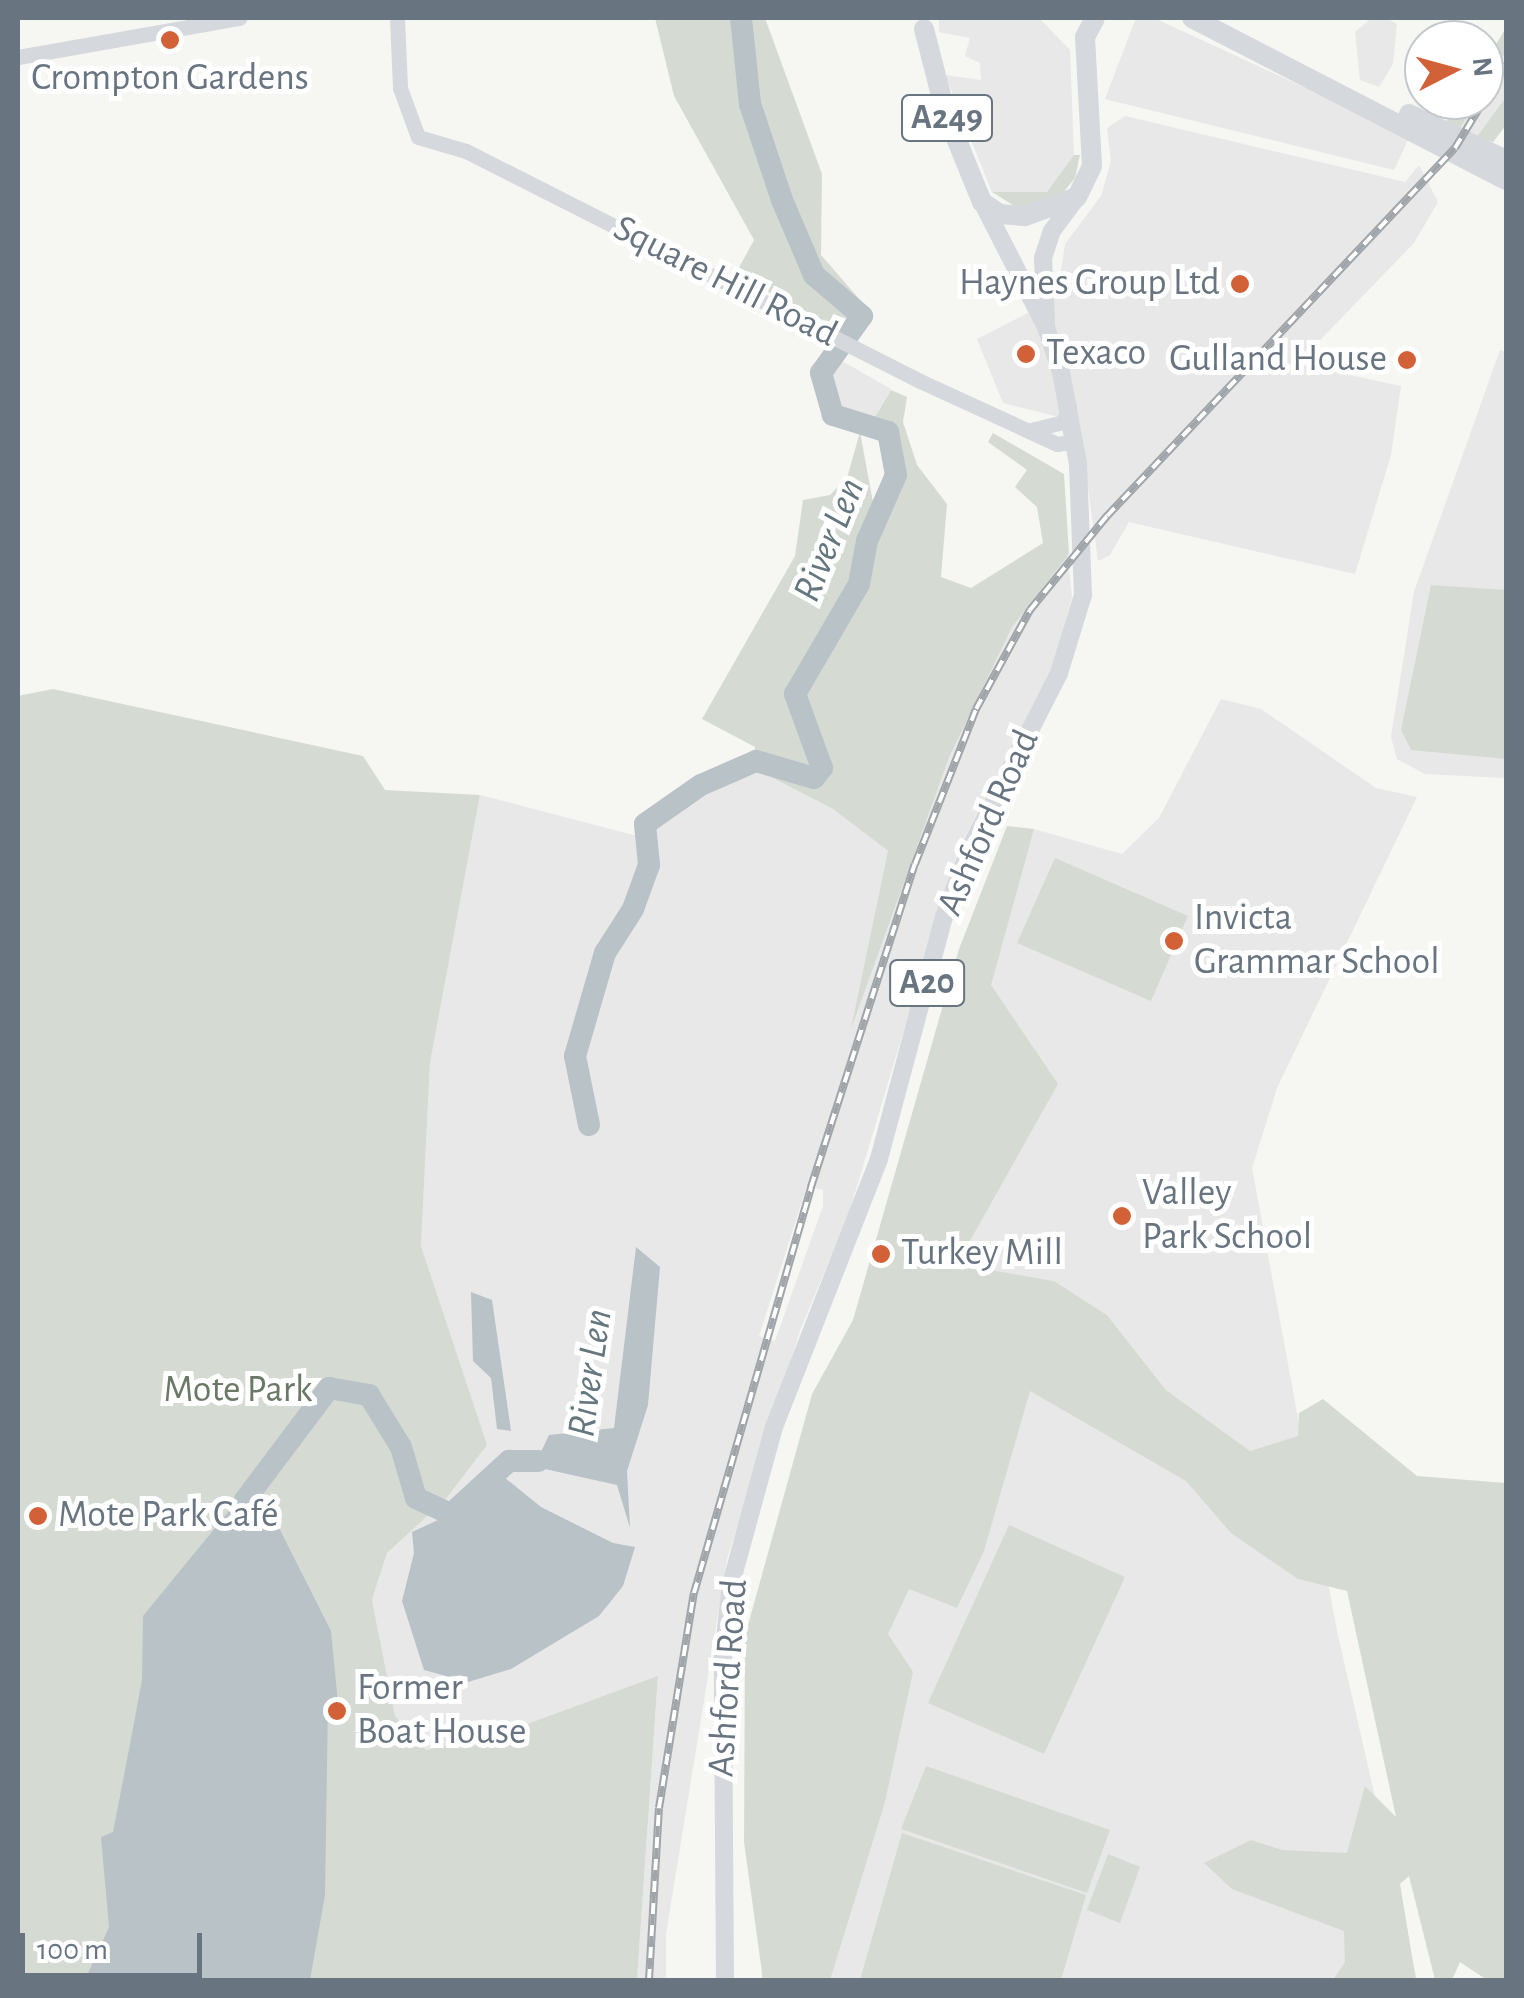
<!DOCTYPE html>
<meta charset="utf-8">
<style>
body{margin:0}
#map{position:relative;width:1524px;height:1998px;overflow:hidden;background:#f6f6f3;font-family:"Alegreya Sans",sans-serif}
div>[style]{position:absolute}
.built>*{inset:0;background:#e7e8e7}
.green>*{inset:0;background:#d5dbd3}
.water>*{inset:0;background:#b9c2c7}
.river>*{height:22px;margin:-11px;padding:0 11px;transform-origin:11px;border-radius:11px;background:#b9c2c7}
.secondary>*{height:15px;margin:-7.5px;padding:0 7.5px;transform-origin:7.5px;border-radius:7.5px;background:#d5d8dc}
.primary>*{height:18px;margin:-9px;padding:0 9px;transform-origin:9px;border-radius:9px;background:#d5d8dc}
.highway>*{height:20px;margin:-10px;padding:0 10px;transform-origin:10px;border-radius:10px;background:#d5d8dc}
.rail>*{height:8px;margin-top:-4px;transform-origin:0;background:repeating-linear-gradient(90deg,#fff 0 11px,#a0a5aa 0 22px);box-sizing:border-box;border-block:2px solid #a0a5aa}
.dots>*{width:28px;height:28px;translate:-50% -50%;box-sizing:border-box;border:5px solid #fff;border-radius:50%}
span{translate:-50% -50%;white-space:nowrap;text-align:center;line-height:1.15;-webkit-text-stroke:10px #fff;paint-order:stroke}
.shield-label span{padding:2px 8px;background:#fff;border:2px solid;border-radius:8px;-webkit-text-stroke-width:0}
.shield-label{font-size:35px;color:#687581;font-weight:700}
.poi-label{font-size:38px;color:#687581}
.right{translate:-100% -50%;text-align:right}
.left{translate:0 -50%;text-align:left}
.street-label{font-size:38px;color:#687581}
.park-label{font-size:38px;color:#697966}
.water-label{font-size:40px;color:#64767e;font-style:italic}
.frame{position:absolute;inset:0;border:20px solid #687581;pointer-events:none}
.north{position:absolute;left:1404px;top:20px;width:100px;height:100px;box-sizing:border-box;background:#fff;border:2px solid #c3c8cd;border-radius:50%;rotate:84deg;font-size:28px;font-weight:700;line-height:40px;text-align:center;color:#687581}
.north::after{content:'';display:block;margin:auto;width:35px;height:45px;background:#d26137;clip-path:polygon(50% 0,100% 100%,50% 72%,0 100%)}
.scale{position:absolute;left:20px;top:1933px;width:182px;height:45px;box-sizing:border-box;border:5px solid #687581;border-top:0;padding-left:12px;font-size:30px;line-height:35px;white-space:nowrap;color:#687581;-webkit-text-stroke:8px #fff;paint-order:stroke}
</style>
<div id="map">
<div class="built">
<i style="clip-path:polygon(939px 18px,1039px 18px,1070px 50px,1074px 155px,1048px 192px,992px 192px,945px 75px,981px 80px,980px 63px,965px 56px,970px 38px,939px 32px)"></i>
<i style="clip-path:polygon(1136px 18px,1154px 18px,1410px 136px,1394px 170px,1105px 99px)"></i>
<i style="clip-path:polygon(1386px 18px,1397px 24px,1393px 64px,1379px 87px,1360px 80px,1355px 32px,1369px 20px)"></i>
<i style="clip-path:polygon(1506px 28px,1506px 125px,1493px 142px,1446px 122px,1460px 100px,1484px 100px,1484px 64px)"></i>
<i style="clip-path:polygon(1125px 116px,1405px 182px,1419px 165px,1438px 202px,1414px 243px,1297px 364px,1401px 386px,1391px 455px,1355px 574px,1129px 522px,1110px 555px,1098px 561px,1079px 422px,1003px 403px,977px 339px,1057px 298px,1065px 244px,1101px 196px,1111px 161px,1107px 128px)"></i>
<i style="clip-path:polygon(1500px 350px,1506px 352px,1506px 778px,1425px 774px,1397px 759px,1391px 737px,1414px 592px)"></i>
<i style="clip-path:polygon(835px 357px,891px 389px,870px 425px,837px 412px,830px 370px)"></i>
<i style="clip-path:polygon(evenodd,1065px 530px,1072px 597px,1053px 668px,958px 850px,848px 1216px,801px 1328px,727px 1559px,666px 1934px,666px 1980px,637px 1980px,658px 1677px,500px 1734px,425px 1750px,395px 1717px,372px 1600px,387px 1553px,445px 1500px,486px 1445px,421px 1246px,430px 1063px,480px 795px,637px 836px,753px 768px,833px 809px,888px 851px,1065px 530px,807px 1186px,823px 1190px,823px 1206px,775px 1341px,759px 1336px,807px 1186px)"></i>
<i style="clip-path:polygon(1221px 699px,1261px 709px,1376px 788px,1417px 797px,1277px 1088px,1252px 1168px,1337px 1631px,1417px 1980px,762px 1980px,758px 1823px,895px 1254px,1238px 1443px,1166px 1390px,1107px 1315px,1054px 1281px,956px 1264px,1057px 1084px,977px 1017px,1034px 829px,1122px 854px,1159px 818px)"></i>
</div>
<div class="green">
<i style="clip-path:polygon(655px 18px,765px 18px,822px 174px,821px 255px,874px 316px,852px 335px,735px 275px,754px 240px,674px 96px)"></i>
<i style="clip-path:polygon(1506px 28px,1506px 51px,1484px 89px,1484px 64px)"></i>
<i style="clip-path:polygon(1506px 97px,1506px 125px,1493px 142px,1477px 137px)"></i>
<i style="clip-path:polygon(1460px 100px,1477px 100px,1459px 130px,1446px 122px)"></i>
<i style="clip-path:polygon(1074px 155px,1080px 155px,1075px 178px,1061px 195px,1019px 209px,992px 192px,1047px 192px)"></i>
<i style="clip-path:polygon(891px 390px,907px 397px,903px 422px,917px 465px,947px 504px,941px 577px,971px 588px,1043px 543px,1037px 507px,1015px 487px,1027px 470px,988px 442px,993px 433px,1064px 474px,1069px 554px,1012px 627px,950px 755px,851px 1029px,888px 851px,833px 809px,753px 768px,755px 747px,702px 719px,795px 556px,803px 500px,830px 495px,847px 478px,860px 432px,873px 502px,862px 551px,886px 513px,901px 454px,894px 431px,870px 425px)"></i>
<i style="clip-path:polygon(1431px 585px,1506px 590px,1506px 759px,1411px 750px,1401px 730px)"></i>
<i style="clip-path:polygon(53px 689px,363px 756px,385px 790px,480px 795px,430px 1063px,421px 1246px,487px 1445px,445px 1500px,387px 1553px,372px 1600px,395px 1716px,426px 1750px,500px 1734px,658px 1676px,637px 1980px,18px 1980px,18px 696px)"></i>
<i style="clip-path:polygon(1007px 826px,1034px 829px,991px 985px,1058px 1084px,957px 1264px,1054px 1281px,1107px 1315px,1166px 1390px,1250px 1451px,1298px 1436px,1299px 1413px,1323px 1399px,1417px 1476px,1506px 1483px,1506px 1980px,1487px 1980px,1460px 1962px,1452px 1980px,1435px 1980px,1409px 1876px,1400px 1884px,1416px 1980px,1333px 1980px,1345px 1962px,1344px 1931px,1232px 1889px,1204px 1863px,1251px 1840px,1282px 1850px,1347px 1853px,1365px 1786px,1396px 1817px,1347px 1591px,1298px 1579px,1231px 1533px,1186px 1481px,1030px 1391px,984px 1551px,957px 1608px,909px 1589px,888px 1634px,913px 1672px,885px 1802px,830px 1980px,763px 1980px,744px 1842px,745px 1636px,812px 1394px,853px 1320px,959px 949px)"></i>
<i style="clip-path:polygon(1055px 858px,1188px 916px,1151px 1001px,1017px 943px)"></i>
<i style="clip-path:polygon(1009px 1525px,1125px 1577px,1044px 1754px,928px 1703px)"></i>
<i style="clip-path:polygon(926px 1766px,1110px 1830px,1087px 1893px,901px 1829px)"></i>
<i style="clip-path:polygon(902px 1833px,1086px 1895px,1061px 1980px,860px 1980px)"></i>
<i style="clip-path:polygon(1108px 1854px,1140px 1867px,1120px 1923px,1087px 1910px)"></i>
</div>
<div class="water">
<i style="clip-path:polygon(636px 1247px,660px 1267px,648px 1405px,627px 1471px,630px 1528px,617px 1485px,509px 1461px,507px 1453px,538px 1458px,549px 1435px,614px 1428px)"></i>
<i style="clip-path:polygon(471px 1292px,492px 1300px,511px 1431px,497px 1429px,491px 1378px,473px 1361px)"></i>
<i style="clip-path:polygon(499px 1473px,541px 1507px,613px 1543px,635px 1547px,623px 1586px,599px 1616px,511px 1669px,468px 1682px,424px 1670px,402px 1601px,414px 1553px,412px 1532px,451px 1514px,488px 1474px)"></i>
<i style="clip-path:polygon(251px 1510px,278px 1526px,331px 1631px,338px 1703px,328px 1704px,325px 1895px,310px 1980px,85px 1980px,109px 1927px,101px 1837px,113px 1832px,130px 1744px,142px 1680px,143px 1616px,228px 1512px)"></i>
</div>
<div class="river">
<i style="left:589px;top:1125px;width:70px;rotate:-101.5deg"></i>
<i style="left:575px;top:1056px;width:107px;rotate:-73.8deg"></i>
<i style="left:605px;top:953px;width:52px;rotate:-57.5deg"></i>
<i style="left:633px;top:909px;width:47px;rotate:-70deg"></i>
<i style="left:649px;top:865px;width:41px;rotate:-95.6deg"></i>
<i style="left:645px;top:824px;width:68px;rotate:-34.9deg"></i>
<i style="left:701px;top:785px;width:60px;rotate:-23.6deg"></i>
<i style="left:756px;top:761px;width:60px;rotate:16.3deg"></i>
<i style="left:814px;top:778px;width:13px;rotate:-51deg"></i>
<i style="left:822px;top:768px;width:79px;rotate:-110deg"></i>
<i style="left:795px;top:694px;width:127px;rotate:-59.8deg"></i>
<i style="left:859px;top:584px;width:44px;rotate:-79.5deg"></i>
<i style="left:867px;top:541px;width:72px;rotate:-66.3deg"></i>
<i style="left:896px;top:475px;width:44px;rotate:-100.5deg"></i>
<i style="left:888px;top:432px;width:58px;rotate:-162.8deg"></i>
<i style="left:833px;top:415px;width:44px;rotate:-105.9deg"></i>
<i style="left:821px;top:373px;width:70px;rotate:-54.3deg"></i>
<i style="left:862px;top:316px;width:63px;rotate:-139.5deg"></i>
<i style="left:814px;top:275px;width:82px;rotate:-113.1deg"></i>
<i style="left:782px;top:200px;width:101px;rotate:-108.4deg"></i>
<i style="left:750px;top:104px;width:86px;rotate:-96deg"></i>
<i style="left:246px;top:1510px;width:10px;rotate:-96deg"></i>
<i style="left:245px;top:1500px;width:140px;rotate:-53.1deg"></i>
<i style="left:329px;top:1388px;width:41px;rotate:9.9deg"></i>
<i style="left:369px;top:1395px;width:61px;rotate:58.4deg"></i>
<i style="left:401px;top:1447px;width:53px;rotate:73.6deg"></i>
<i style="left:416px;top:1498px;width:38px;rotate:25deg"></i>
<i style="left:451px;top:1514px;width:79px;rotate:-42.4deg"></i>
<i style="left:509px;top:1461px;width:29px"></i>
</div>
<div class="secondary">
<i style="left:397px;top:18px;width:70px;rotate:87.5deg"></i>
<i style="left:400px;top:88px;width:52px;rotate:69.8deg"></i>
<i style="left:418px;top:137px;width:50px;rotate:16.3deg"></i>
<i style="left:466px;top:151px;width:509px;rotate:26.87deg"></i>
<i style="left:920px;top:381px;width:151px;rotate:24.7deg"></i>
<i style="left:1057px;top:444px;width:18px;rotate:-9deg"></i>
<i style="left:18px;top:57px;width:225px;rotate:-10deg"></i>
<i style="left:1031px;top:430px;width:33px;rotate:-14deg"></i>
<i style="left:1063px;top:422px;width:17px;rotate:-69deg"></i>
</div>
<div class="primary">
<i style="left:1046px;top:322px;width:64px;rotate:-92.7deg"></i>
<i style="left:1043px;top:258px;width:28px;rotate:-72deg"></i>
<i style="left:1052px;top:231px;width:42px;rotate:-53.7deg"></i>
<i style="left:725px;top:1980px;width:324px;rotate:-90.4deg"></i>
<i style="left:723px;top:1656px;width:72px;rotate:-83.7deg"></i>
<i style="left:731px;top:1584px;width:163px;rotate:-74.7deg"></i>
<i style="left:774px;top:1427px;width:288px;rotate:-68.6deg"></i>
<i style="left:879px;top:1159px;width:251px;rotate:-75deg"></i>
<i style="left:944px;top:917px;width:74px;rotate:-69.4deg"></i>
<i style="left:970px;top:848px;width:196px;rotate:-63deg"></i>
<i style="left:1059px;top:673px;width:82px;rotate:-72.9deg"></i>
<i style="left:1083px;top:595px;width:131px;rotate:-92.2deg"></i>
<i style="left:1078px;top:464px;width:94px;rotate:-100.5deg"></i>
<i style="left:1061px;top:372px;width:47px;rotate:-108.4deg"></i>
<i style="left:1046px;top:327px;width:140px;rotate:-117.1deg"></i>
</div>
<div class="highway">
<i style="left:1192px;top:18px;width:353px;rotate:27.3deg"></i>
<i style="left:924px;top:29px;width:85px;rotate:75.6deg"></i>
<i style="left:945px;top:111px;width:98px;rotate:67.9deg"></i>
<i style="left:982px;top:202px;width:22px;rotate:34deg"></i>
<i style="left:1000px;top:214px;width:25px;rotate:5deg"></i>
<i style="left:1025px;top:216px;width:55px;rotate:-20.1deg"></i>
<i style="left:1077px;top:197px;width:34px;rotate:-64deg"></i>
<i style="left:1092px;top:166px;width:129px;rotate:-93.1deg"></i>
<i style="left:1085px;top:37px;width:21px;rotate:-62deg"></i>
<i style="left:1409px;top:114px;width:107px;rotate:25.4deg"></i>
</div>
<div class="rail">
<i style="left:649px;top:1980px;width:172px;rotate:-86.7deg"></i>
<i style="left:659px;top:1808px;width:218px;rotate:-80.8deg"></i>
<i style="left:694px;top:1593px;width:423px;rotate:-73.9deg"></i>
<i style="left:811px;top:1187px;width:339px;rotate:-72.2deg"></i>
<i style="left:915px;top:864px;width:167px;rotate:-68.5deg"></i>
<i style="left:976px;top:709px;width:113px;rotate:-61.4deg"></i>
<i style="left:1030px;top:610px;width:122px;rotate:-50.7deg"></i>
<i style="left:1107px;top:516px;width:506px;rotate:-46.6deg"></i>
<i style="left:1455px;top:148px;width:98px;rotate:-58.7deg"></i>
</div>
<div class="dots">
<i style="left:170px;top:40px;background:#d26137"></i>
<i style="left:1240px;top:284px;background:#d26137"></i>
<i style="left:1026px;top:354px;background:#d26137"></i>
<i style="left:1407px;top:360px;background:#d26137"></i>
<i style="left:1174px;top:941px;background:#d26137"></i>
<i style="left:1122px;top:1216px;background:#d26137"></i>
<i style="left:881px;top:1254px;background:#d26137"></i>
<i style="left:38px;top:1516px;background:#d26137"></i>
<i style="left:337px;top:1711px;background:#d26137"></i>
</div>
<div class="shield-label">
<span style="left:947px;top:118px">A249</span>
<span style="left:927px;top:983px">A20</span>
</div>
<div class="poi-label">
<span style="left:170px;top:79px">Crompton Gardens</span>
<span class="right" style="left:1220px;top:284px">Haynes Group Ltd</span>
<span class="left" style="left:1046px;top:354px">Texaco</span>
<span class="right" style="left:1387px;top:360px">Gulland House</span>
<span class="left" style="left:1194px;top:941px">Invicta<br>Grammar School</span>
<span class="left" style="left:1142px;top:1216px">Valley<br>Park School</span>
<span class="left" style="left:901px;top:1254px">Turkey Mill</span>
<span class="left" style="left:58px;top:1516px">Mote Park Café</span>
<span class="left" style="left:357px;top:1711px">Former<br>Boat House</span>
</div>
<div class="street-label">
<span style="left:725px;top:282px;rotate:27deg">Square Hill Road</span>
<span style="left:989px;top:823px;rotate:-66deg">Ashford Road</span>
<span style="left:729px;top:1678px;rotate:-86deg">Ashford Road</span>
</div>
<div class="park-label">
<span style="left:238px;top:1391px">Mote Park</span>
</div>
<div class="water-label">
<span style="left:829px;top:540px;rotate:-68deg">River Len</span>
<span style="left:590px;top:1373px;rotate:-82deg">River Len</span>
</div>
<div class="frame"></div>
<div class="north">N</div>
<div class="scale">100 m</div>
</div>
